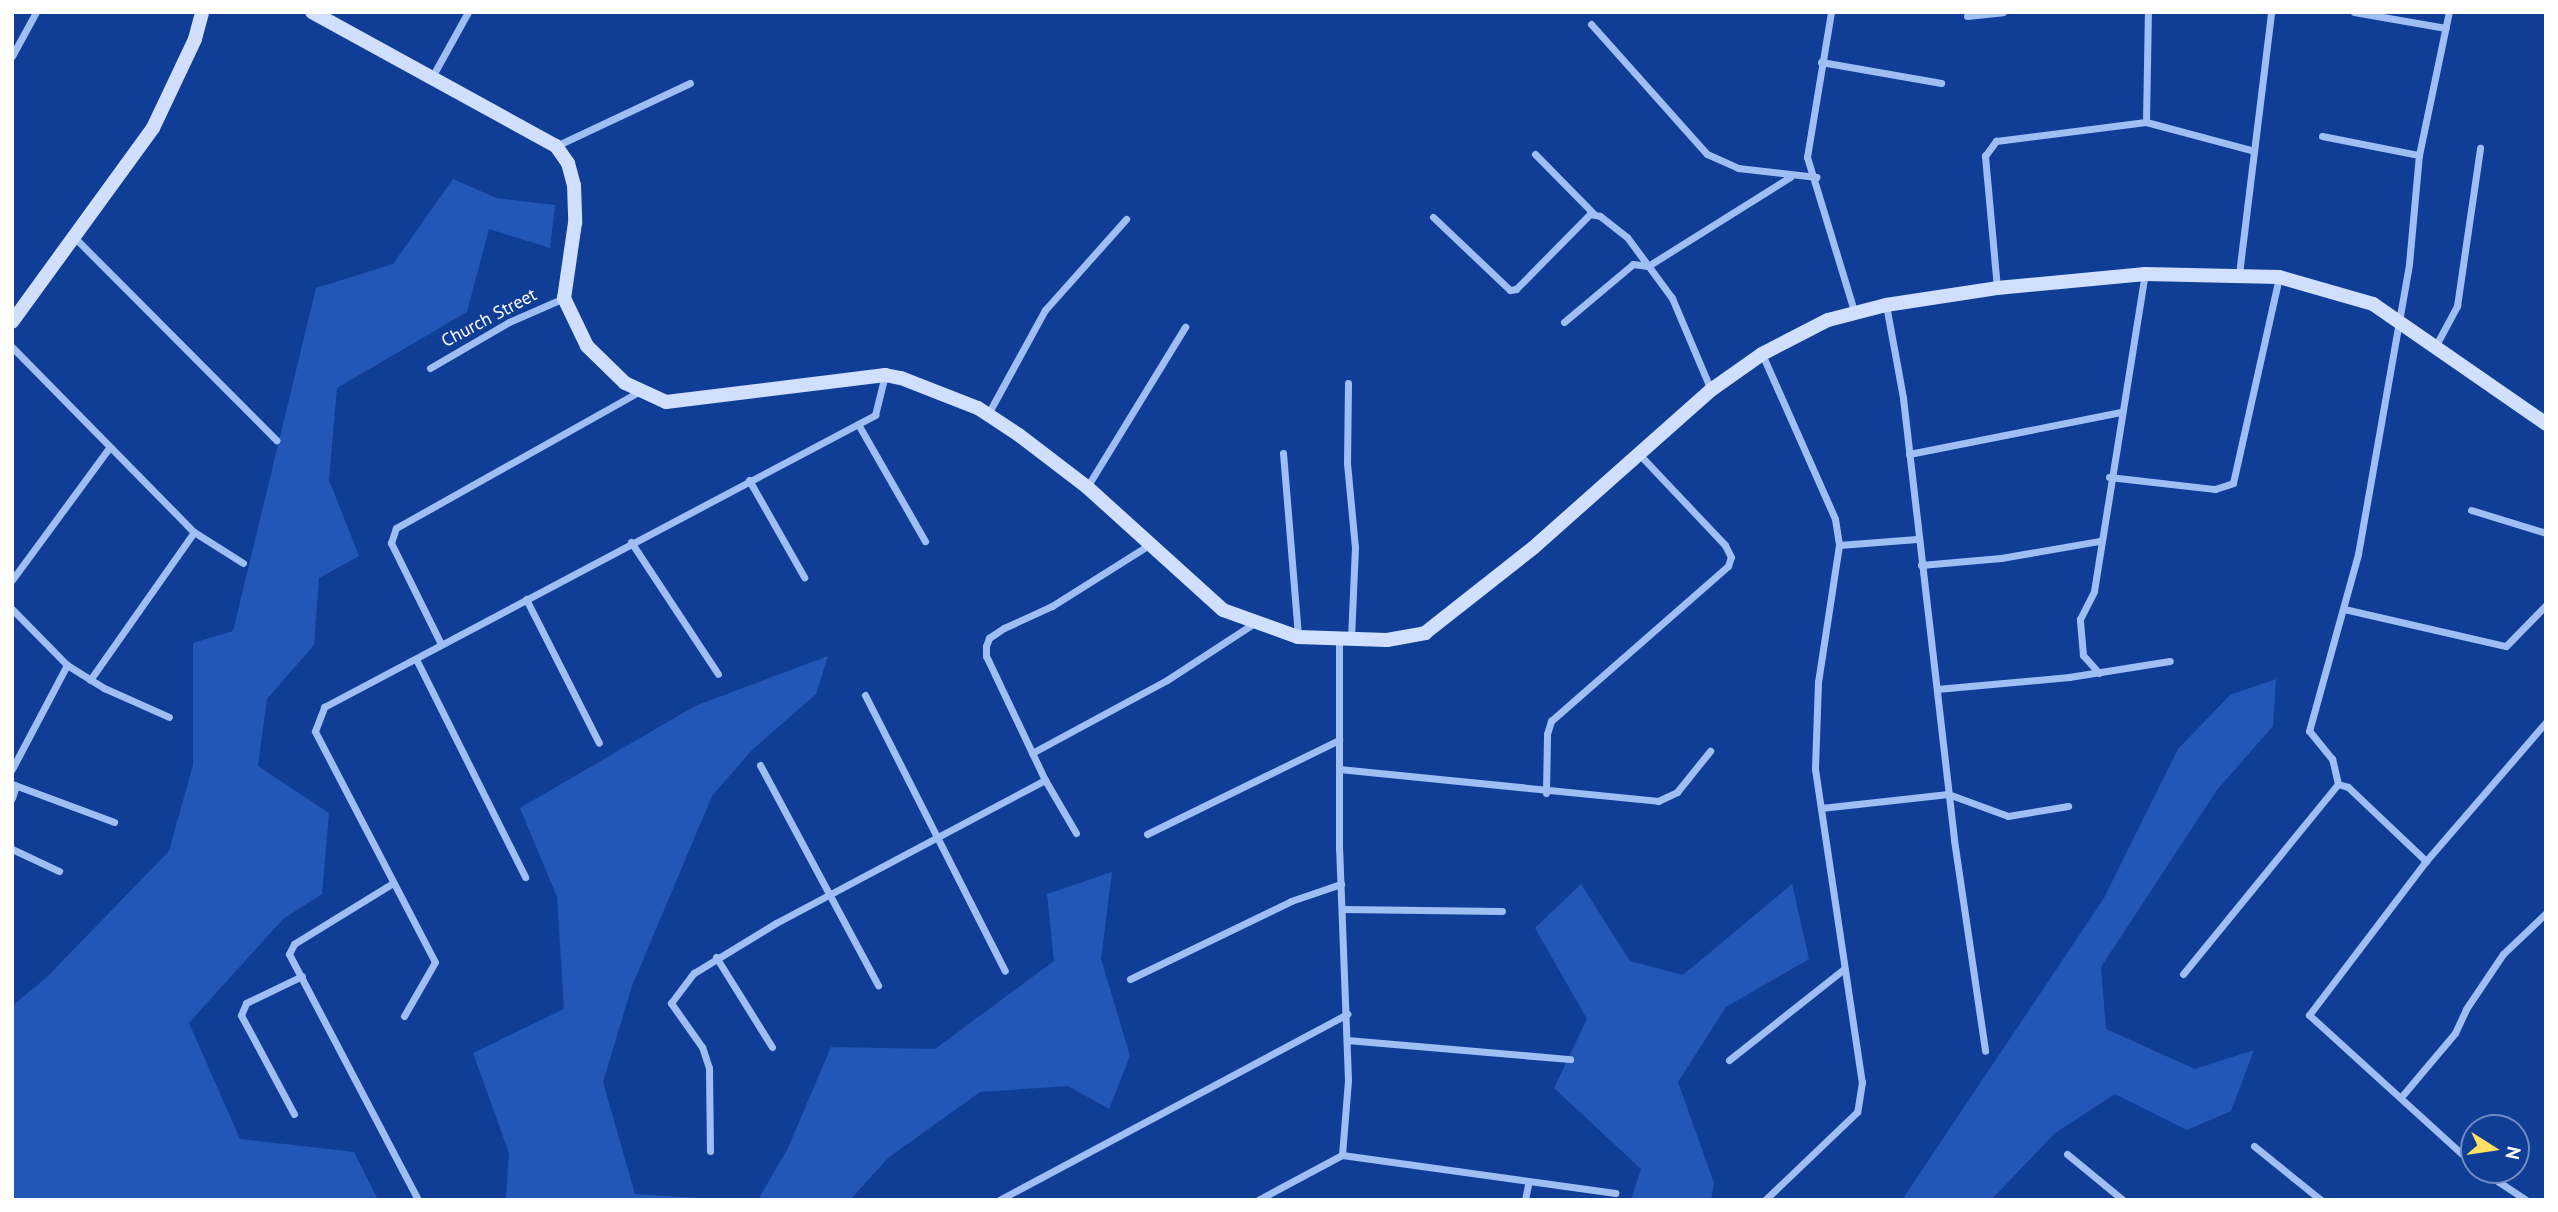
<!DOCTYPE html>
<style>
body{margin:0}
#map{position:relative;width:2558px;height:1212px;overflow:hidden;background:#103e97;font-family:"PT Sans",sans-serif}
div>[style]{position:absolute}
.green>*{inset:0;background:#2257b7}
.street>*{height:7px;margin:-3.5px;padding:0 3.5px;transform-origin:3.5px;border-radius:3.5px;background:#9fbef4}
.secondary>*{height:14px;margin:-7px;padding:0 7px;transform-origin:7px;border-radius:7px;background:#cfdffd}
span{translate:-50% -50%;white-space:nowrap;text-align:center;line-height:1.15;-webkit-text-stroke:5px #103e97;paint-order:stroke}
.street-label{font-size:18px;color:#fff}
.frame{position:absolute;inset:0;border:14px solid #fff;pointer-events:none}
.north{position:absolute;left:2460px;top:1114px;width:70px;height:70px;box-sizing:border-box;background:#103e97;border:2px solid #708bc1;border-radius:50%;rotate:102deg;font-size:19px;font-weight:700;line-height:28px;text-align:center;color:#fff}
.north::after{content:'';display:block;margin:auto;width:24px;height:32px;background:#ffe063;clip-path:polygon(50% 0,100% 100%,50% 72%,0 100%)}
</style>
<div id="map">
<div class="green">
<i style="clip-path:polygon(453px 179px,496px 198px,555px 205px,550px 248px,489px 229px,467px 312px,337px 388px,329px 480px,359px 556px,319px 578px,314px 645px,267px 699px,258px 766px,329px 813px,322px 894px,283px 919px,189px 1023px,240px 1139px,354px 1152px,378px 1200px,12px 1200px,12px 1006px,47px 977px,169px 851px,193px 765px,193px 643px,233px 631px,316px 288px,393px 264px)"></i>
<i style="clip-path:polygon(828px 656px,816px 694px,752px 750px,712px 796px,632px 986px,603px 1082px,635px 1194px,731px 1200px,506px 1200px,509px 1153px,473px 1053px,564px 1009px,557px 897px,520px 808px,695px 706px)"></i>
<i style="clip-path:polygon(2276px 679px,2273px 726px,2217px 790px,2101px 967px,2106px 1029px,2195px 1069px,2254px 1050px,2231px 1111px,2187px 1130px,2115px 1094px,2055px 1133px,1991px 1200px,1902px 1200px,2104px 898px,2178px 749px,2230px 695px)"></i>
<i style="clip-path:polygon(1112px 872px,1101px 959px,1130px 1056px,1109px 1109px,1068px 1086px,980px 1092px,888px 1158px,850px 1200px,758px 1200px,788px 1148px,831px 1047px,935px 1049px,1054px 961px,1047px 894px)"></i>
<i style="clip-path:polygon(1581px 884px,1630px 961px,1683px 975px,1792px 884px,1809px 959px,1726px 1007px,1678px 1082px,1714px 1183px,1711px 1200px,1631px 1200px,1641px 1169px,1554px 1088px,1587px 1019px,1535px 928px)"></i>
</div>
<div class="street">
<i style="left:1831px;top:12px;width:147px;rotate:99.4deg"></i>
<i style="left:1807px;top:157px;width:161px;rotate:73deg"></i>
<i style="left:2354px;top:12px;width:93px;rotate:9.9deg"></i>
<i style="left:1967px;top:16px;width:36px;rotate:-6deg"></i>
<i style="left:1591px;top:24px;width:174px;rotate:48.3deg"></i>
<i style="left:1707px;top:154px;width:34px;rotate:24deg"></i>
<i style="left:1738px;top:168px;width:79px;rotate:6.6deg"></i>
<i style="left:12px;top:56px;width:50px;rotate:-61.4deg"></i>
<i style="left:1821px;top:62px;width:122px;rotate:9.9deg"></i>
<i style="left:432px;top:77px;width:74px;rotate:-61deg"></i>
<i style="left:2146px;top:122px;width:110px;rotate:-89deg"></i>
<i style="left:2322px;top:136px;width:99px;rotate:11.1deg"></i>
<i style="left:556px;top:146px;width:148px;rotate:-25.2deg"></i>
<i style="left:1535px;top:154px;width:84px;rotate:45.5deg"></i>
<i style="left:1433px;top:217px;width:106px;rotate:43.5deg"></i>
<i style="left:1510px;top:290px;width:6px;rotate:-9deg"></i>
<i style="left:1516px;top:289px;width:105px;rotate:-45.4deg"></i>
<i style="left:1590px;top:214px;width:10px;rotate:11deg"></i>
<i style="left:1600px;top:216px;width:34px;rotate:38deg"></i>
<i style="left:1627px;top:237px;width:76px;rotate:53.6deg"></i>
<i style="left:1672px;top:298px;width:100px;rotate:67deg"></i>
<i style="left:76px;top:239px;width:284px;rotate:45.1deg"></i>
<i style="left:2239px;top:274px;width:264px;rotate:-83deg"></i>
<i style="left:1997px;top:288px;width:133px;rotate:-95.2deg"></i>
<i style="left:1985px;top:156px;width:19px;rotate:-54deg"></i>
<i style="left:1996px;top:141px;width:151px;rotate:-7.2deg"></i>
<i style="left:2146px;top:122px;width:109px;rotate:14.9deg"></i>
<i style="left:1886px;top:305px;width:95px;rotate:79.6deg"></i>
<i style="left:1903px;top:398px;width:445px;rotate:83.4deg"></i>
<i style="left:1954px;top:840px;width:213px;rotate:81.6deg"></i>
<i style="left:1564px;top:322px;width:90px;rotate:-40deg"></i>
<i style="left:1633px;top:264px;width:15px;rotate:8deg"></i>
<i style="left:1648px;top:266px;width:168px;rotate:-32.1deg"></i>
<i style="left:12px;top:347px;width:260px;rotate:45.5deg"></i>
<i style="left:194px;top:532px;width:58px;rotate:32.3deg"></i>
<i style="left:2435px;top:347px;width:47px;rotate:-61.8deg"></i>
<i style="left:2457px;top:306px;width:160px;rotate:-81.7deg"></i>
<i style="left:1762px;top:354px;width:180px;rotate:66.1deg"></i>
<i style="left:1835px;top:519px;width:26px;rotate:81deg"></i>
<i style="left:1839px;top:545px;width:139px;rotate:98.7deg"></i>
<i style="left:1818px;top:682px;width:87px;rotate:92deg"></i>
<i style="left:1815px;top:769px;width:317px;rotate:81.5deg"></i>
<i style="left:1862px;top:1082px;width:30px;rotate:99deg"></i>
<i style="left:1857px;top:1112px;width:127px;rotate:136.3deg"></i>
<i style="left:430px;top:368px;width:91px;rotate:-30.2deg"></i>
<i style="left:509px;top:322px;width:60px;rotate:-23.6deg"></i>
<i style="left:1348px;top:383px;width:80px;rotate:90.7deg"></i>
<i style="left:1347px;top:463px;width:84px;rotate:84.6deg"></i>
<i style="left:1355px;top:547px;width:91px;rotate:92.5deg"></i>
<i style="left:988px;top:414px;width:119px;rotate:-61.3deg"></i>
<i style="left:1045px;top:310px;width:122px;rotate:-48.3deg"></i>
<i style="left:858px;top:424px;width:135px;rotate:60.2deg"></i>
<i style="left:1283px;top:453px;width:184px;rotate:85.3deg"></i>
<i style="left:1909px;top:454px;width:216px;rotate:-11.2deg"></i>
<i style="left:2109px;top:477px;width:107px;rotate:6.5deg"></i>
<i style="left:2215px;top:489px;width:19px;rotate:-18deg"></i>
<i style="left:2233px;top:483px;width:210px;rotate:-77.4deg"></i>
<i style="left:749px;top:480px;width:112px;rotate:60.4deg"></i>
<i style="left:1087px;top:487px;width:188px;rotate:-58.5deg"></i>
<i style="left:2471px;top:510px;width:78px;rotate:17deg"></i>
<i style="left:631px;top:542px;width:158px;rotate:56.6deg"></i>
<i style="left:1839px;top:545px;width:78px;rotate:-4.4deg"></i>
<i style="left:1921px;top:565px;width:80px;rotate:-5deg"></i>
<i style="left:2001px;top:558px;width:99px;rotate:-9.8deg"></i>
<i style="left:12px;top:580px;width:164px;rotate:-53.7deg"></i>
<i style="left:526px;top:599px;width:161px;rotate:63.1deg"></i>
<i style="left:12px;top:609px;width:78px;rotate:45.5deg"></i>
<i style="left:67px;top:665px;width:44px;rotate:31.9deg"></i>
<i style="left:104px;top:688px;width:71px;rotate:24deg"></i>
<i style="left:2344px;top:609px;width:166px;rotate:12.9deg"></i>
<i style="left:2506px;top:646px;width:57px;rotate:-45.7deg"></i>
<i style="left:441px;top:644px;width:113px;rotate:-116.3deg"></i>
<i style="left:391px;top:543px;width:16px;rotate:-72deg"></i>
<i style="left:396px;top:528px;width:278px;rotate:-29.3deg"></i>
<i style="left:416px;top:659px;width:244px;rotate:63.4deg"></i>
<i style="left:2099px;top:673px;width:24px;rotate:-132deg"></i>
<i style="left:2083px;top:655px;width:36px;rotate:-95deg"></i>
<i style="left:2080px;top:619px;width:31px;rotate:-63deg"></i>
<i style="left:2094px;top:591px;width:321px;rotate:-80.9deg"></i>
<i style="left:90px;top:680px;width:181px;rotate:-54.9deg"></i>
<i style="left:1937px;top:689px;width:133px;rotate:-5.2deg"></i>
<i style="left:2069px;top:677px;width:102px;rotate:-9deg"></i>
<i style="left:865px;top:695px;width:309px;rotate:63.1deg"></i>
<i style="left:1032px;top:753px;width:153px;rotate:-28.4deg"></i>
<i style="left:1167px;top:680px;width:103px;rotate:-33.1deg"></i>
<i style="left:760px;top:765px;width:250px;rotate:61.8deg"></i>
<i style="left:12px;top:769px;width:118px;rotate:-62.1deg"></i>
<i style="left:1339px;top:769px;width:321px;rotate:5.7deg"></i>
<i style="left:1658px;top:801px;width:21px;rotate:-25deg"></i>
<i style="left:1677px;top:792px;width:53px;rotate:-51.2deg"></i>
<i style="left:12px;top:784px;width:109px;rotate:20.4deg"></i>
<i style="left:2338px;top:784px;width:10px;rotate:17deg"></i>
<i style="left:2348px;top:787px;width:108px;rotate:43.5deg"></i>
<i style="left:1546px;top:793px;width:59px;rotate:-89deg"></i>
<i style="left:1547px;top:734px;width:14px;rotate:-73deg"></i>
<i style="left:1551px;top:721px;width:235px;rotate:-41.2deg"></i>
<i style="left:1728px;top:566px;width:9px;rotate:-72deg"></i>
<i style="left:1731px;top:557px;width:13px;rotate:-117deg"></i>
<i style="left:1725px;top:545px;width:124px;rotate:-133.4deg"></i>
<i style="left:12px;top:798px;width:13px;rotate:-72deg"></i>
<i style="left:1821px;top:808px;width:128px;rotate:-6.3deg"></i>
<i style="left:1948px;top:794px;width:64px;rotate:20.1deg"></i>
<i style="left:2008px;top:816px;width:61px;rotate:-9.5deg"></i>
<i style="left:1076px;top:833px;width:61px;rotate:-120.3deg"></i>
<i style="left:1045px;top:780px;width:137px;rotate:-115.4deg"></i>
<i style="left:986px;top:656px;width:10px;rotate:-90deg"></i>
<i style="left:986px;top:646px;width:9px;rotate:-69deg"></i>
<i style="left:989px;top:638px;width:18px;rotate:-34deg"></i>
<i style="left:1004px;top:628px;width:53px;rotate:-24.6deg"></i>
<i style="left:1052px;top:606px;width:115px;rotate:-32.2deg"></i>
<i style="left:1147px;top:834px;width:214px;rotate:-26.1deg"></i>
<i style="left:12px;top:849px;width:52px;rotate:25.1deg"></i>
<i style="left:393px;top:883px;width:116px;rotate:148.4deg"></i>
<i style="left:294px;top:944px;width:11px;rotate:117deg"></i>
<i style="left:289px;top:954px;width:278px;rotate:62.3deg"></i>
<i style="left:1343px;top:909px;width:159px;rotate:0.7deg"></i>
<i style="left:716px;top:957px;width:106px;rotate:58.1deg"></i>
<i style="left:2183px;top:974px;width:245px;rotate:-50.8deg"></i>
<i style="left:2338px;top:784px;width:26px;rotate:-103deg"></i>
<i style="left:2332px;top:759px;width:36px;rotate:-129deg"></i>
<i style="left:2309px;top:731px;width:184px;rotate:-74.5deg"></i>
<i style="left:2358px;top:554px;width:294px;rotate:-80deg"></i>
<i style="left:2409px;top:264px;width:109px;rotate:-84.8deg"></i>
<i style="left:2419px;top:155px;width:146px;rotate:-78.2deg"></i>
<i style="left:1130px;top:979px;width:179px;rotate:-25.8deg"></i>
<i style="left:1291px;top:901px;width:53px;rotate:-18.8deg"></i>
<i style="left:404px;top:1016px;width:62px;rotate:-60.1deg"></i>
<i style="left:435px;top:962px;width:260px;rotate:-117.5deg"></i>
<i style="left:315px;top:731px;width:26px;rotate:-69deg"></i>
<i style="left:324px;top:707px;width:624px;rotate:-27.92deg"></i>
<i style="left:875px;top:415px;width:41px;rotate:-76deg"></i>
<i style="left:1347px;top:1040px;width:224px;rotate:4.9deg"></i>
<i style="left:1729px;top:1060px;width:147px;rotate:-38.4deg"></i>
<i style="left:2402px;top:1096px;width:82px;rotate:-49.9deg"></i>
<i style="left:2455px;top:1033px;width:26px;rotate:-65deg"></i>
<i style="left:2466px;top:1009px;width:66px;rotate:-56.1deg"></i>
<i style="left:2503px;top:954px;width:59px;rotate:-43.6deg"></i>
<i style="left:294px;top:1114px;width:112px;rotate:-118.2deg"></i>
<i style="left:241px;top:1015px;width:13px;rotate:-67deg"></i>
<i style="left:246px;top:1003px;width:62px;rotate:-25.7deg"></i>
<i style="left:2254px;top:1146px;width:86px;rotate:38.9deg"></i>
<i style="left:710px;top:1151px;width:83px;rotate:-90.7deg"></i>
<i style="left:709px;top:1068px;width:22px;rotate:-108deg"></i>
<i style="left:702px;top:1047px;width:54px;rotate:-125.2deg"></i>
<i style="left:671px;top:1003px;width:38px;rotate:-53deg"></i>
<i style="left:694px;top:973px;width:96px;rotate:-31.4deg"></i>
<i style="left:776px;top:923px;width:305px;rotate:-28deg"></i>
<i style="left:2067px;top:1154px;width:72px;rotate:39.4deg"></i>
<i style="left:1342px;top:1155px;width:276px;rotate:7.9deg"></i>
<i style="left:2474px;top:1165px;width:223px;rotate:-137.7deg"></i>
<i style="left:2309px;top:1015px;width:193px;rotate:-52.8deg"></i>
<i style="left:2426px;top:861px;width:184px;rotate:-49.2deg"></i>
<i style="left:2481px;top:1170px;width:54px;rotate:33.7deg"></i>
<i style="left:999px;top:1200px;width:395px;rotate:-28.1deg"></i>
<i style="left:1258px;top:1200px;width:95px;rotate:-28.2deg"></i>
<i style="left:1342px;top:1155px;width:75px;rotate:-85.4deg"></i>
<i style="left:1348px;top:1080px;width:231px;rotate:-92.2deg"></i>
<i style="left:1339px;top:849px;width:210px;rotate:-90deg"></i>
<i style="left:1525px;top:1200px;width:16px;rotate:-79deg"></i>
</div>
<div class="secondary">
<i style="left:312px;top:12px;width:278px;rotate:28.8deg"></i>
<i style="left:556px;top:146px;width:21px;rotate:55deg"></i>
<i style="left:568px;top:163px;width:23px;rotate:75deg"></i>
<i style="left:574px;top:185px;width:38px;rotate:88deg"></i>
<i style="left:575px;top:223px;width:76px;rotate:98.3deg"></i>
<i style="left:564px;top:298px;width:53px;rotate:64.4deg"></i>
<i style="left:587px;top:346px;width:53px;rotate:44.2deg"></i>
<i style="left:625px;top:383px;width:45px;rotate:24.9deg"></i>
<i style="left:666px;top:402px;width:221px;rotate:-7deg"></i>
<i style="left:885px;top:375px;width:16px;rotate:11deg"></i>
<i style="left:901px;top:378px;width:83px;rotate:21.3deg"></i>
<i style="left:978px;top:408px;width:49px;rotate:33.4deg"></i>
<i style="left:1019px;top:435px;width:86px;rotate:37.4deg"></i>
<i style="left:1087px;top:487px;width:183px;rotate:42.1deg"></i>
<i style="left:1223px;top:610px;width:80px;rotate:19.8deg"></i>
<i style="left:1298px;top:637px;width:89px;rotate:1.9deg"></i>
<i style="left:1387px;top:640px;width:39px;rotate:-10deg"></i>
<i style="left:1425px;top:633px;width:137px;rotate:-38.2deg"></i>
<i style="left:1533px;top:548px;width:238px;rotate:-41.6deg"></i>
<i style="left:1711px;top:390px;width:62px;rotate:-35.2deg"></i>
<i style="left:1762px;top:354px;width:74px;rotate:-27.3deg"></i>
<i style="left:1828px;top:320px;width:60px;rotate:-14.5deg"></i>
<i style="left:1886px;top:305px;width:112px;rotate:-8.7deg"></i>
<i style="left:1997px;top:288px;width:149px;rotate:-5.4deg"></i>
<i style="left:2145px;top:274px;width:134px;rotate:1.3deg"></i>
<i style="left:2279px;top:277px;width:98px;rotate:16deg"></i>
<i style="left:2373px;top:304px;width:211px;rotate:34.7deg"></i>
<i style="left:12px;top:322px;width:240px;rotate:-54deg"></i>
<i style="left:153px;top:128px;width:98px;rotate:-64.7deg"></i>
<i style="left:195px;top:39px;width:28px;rotate:-75deg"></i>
</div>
<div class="street-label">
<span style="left:489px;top:318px;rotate:-28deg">Church Street</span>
</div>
<div class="frame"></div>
<div class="north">N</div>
</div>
